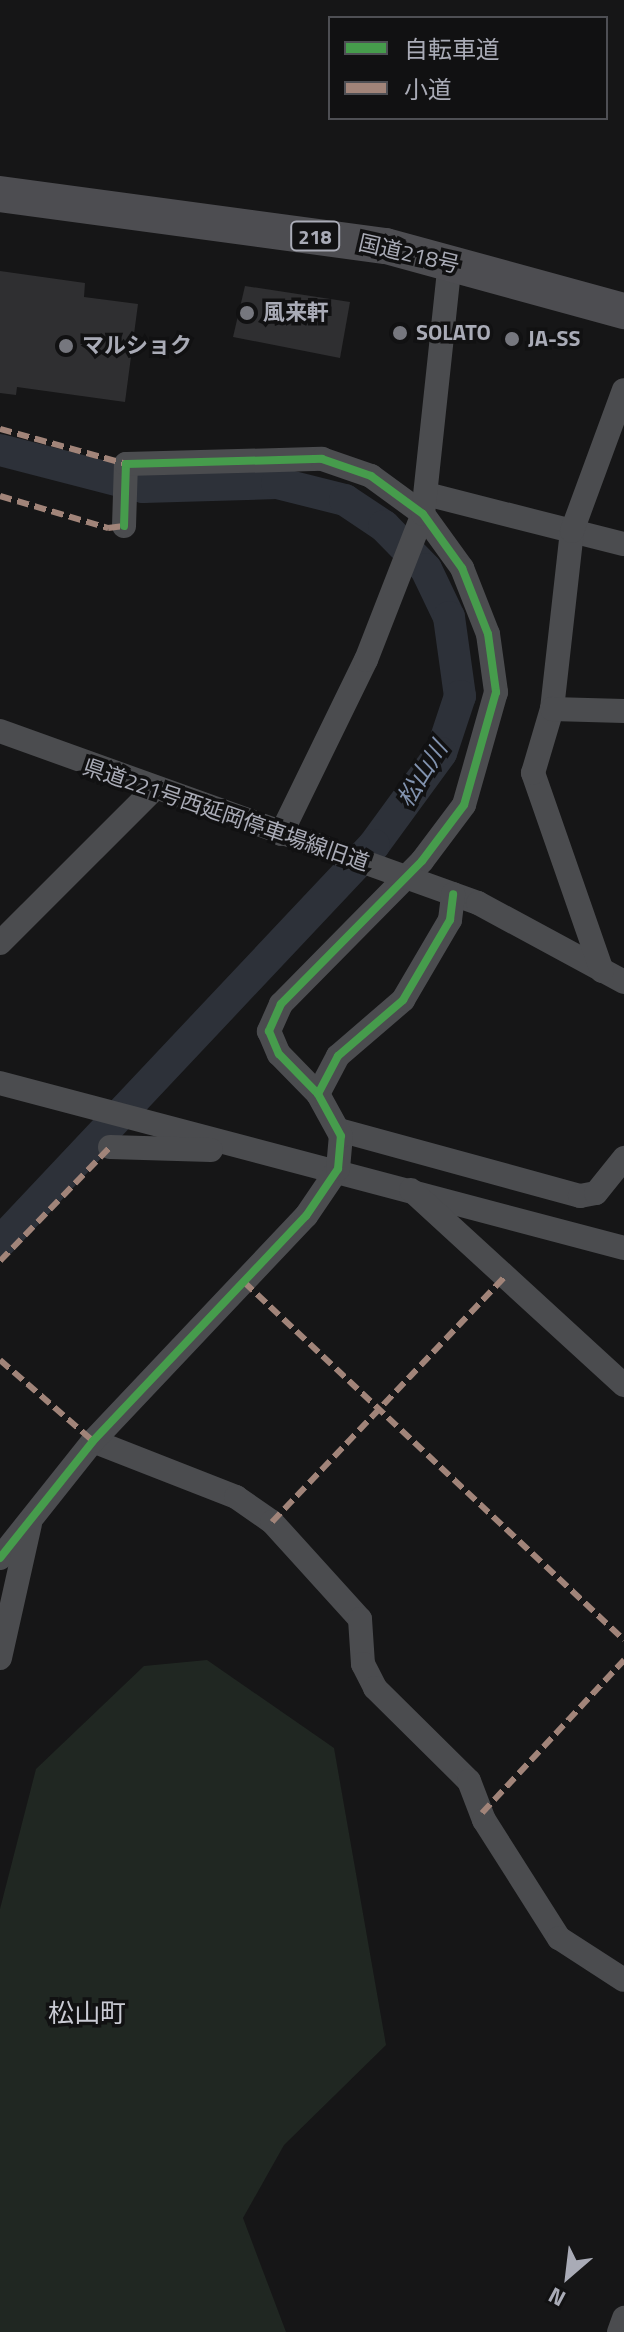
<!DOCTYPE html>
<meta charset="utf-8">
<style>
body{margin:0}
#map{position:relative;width:624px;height:2332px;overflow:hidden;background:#161617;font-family:"Titillium Web","Noto Sans JP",sans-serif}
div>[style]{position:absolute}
.green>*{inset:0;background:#202722}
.river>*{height:32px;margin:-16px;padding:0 16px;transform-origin:16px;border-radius:16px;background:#2d3139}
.building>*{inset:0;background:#2f2f31}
.minor>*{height:24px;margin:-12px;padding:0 12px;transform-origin:12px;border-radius:12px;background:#4b4c4f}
.highway>*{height:36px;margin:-18px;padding:0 18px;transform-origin:18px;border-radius:18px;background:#4d4d51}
.quiet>*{height:6px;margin-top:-3px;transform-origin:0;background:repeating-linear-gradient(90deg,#a18479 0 12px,transparent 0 18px)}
.cycleway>*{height:8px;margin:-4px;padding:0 4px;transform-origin:4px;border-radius:4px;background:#469c4c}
.dots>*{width:22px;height:22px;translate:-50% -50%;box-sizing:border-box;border:4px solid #111112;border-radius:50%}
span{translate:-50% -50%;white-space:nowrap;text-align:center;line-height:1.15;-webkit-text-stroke:7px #111112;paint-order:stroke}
.shield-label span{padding:2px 6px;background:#111112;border:2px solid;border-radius:6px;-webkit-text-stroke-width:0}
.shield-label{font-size:20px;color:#a9abb6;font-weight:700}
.street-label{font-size:22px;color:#a9abb6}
.poi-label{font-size:22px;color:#a9abb6;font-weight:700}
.left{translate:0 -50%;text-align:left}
.water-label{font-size:24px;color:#8293af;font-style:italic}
.quarter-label{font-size:26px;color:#c9cad3}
.legend{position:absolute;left:328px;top:16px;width:280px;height:104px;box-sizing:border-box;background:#111112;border:2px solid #4e4f54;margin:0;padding:10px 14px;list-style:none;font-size:24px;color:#a9abb6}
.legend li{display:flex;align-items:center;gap:16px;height:40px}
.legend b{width:40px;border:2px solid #4e4f54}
.north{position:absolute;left:528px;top:2236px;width:80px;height:80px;-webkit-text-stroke:6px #111112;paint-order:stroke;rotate:208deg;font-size:22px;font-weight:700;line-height:32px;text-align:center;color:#a9abb6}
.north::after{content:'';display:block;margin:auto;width:28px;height:36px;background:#a9abb6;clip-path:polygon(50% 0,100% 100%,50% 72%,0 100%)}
</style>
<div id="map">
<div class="green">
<i style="clip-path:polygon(207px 1660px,334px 1748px,386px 2045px,284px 2145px,243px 2218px,286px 2332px,0 2332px,0 1909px,36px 1769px,144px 1666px)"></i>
</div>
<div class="river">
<i style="left:0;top:450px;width:148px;rotate:14.5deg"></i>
<i style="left:143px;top:487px;width:134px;rotate:-1.7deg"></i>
<i style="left:277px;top:483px;width:70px;rotate:14deg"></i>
<i style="left:345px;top:500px;width:47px;rotate:33.7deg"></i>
<i style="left:384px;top:526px;width:60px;rotate:45.7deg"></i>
<i style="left:426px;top:569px;width:53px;rotate:64.4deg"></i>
<i style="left:449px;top:617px;width:80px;rotate:82.1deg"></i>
<i style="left:460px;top:696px;width:60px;rotate:108.4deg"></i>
<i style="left:441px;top:753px;width:114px;rotate:126.1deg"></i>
<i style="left:374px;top:845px;width:545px;rotate:133.29deg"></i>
</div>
<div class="building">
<i style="clip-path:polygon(0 271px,85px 283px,84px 297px,138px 304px,125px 402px,17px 387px,16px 395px,0 393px)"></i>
<i style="clip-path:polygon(245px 286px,350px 302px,340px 358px,233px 337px)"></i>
</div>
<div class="minor">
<i style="left:426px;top:494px;width:204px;rotate:14.2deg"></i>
<i style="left:124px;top:526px;width:62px;rotate:-88.2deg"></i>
<i style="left:126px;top:464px;width:196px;rotate:-1.5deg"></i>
<i style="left:322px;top:459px;width:52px;rotate:19.1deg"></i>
<i style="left:371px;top:476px;width:64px;rotate:36.2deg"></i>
<i style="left:423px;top:514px;width:67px;rotate:54.2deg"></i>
<i style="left:462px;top:568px;width:71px;rotate:68.5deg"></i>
<i style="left:488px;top:634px;width:59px;rotate:82.1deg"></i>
<i style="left:496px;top:692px;width:117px;rotate:105.8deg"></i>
<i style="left:464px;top:805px;width:70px;rotate:126.9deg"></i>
<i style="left:422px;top:861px;width:201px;rotate:134.6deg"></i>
<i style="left:281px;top:1004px;width:30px;rotate:114deg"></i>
<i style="left:269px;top:1031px;width:25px;rotate:67deg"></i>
<i style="left:279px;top:1054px;width:56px;rotate:45.7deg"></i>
<i style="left:552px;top:709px;width:179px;rotate:-83.6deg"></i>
<i style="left:572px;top:531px;width:150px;rotate:-69.8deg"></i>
<i style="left:0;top:731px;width:508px;rotate:19.79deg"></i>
<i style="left:478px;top:903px;width:166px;rotate:28.4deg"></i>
<i style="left:281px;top:834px;width:194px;rotate:-64deg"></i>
<i style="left:366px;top:660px;width:157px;rotate:-68.7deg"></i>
<i style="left:423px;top:514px;width:253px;rotate:-83.9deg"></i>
<i style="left:0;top:943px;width:215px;rotate:-45deg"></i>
<i style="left:602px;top:971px;width:210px;rotate:-109.2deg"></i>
<i style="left:533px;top:773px;width:67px;rotate:-73.5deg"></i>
<i style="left:552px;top:709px;width:72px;rotate:1.6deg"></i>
<i style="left:0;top:1083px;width:645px;rotate:14.81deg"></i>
<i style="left:339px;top:1130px;width:250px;rotate:15.3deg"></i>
<i style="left:580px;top:1196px;width:16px;rotate:-11deg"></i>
<i style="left:596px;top:1193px;width:45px;rotate:-51.3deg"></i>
<i style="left:110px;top:1147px;width:101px;rotate:1.7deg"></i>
<i style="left:411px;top:1190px;width:289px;rotate:42.5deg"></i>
<i style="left:93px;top:1441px;width:154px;rotate:21.4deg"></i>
<i style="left:236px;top:1497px;width:44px;rotate:34.8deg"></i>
<i style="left:272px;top:1522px;width:131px;rotate:47.8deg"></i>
<i style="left:360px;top:1619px;width:45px;rotate:86.2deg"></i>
<i style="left:363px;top:1664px;width:27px;rotate:63deg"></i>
<i style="left:375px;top:1688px;width:132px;rotate:44.7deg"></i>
<i style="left:469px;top:1781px;width:42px;rotate:69deg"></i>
<i style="left:484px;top:1820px;width:140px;rotate:57.6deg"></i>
<i style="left:559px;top:1938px;width:77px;rotate:32.9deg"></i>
<i style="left:0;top:1558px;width:149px;rotate:-51.5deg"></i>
<i style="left:93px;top:1441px;width:310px;rotate:-46.6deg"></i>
<i style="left:306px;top:1216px;width:57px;rotate:-55.8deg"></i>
<i style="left:338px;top:1169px;width:33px;rotate:-85deg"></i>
<i style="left:341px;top:1136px;width:48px;rotate:-118.7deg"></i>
<i style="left:318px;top:1094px;width:43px;rotate:-62.2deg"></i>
<i style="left:338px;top:1056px;width:86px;rotate:-40.7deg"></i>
<i style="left:403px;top:1000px;width:93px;rotate:-59.6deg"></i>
<i style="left:450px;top:920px;width:26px;rotate:-83deg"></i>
<i style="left:0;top:1658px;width:137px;rotate:-77.4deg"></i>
<i style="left:619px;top:2332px;width:15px;rotate:-70deg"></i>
</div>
<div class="highway">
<i style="left:0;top:194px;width:389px;rotate:7.7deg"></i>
<i style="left:386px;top:246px;width:247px;rotate:15.3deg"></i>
</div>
<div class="quiet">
<i style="left:0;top:429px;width:131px;rotate:15.5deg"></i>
<i style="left:0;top:496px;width:113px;rotate:16.5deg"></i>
<i style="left:108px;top:528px;width:16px;rotate:-7deg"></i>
<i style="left:0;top:1261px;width:158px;rotate:-46deg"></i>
<i style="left:244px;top:1282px;width:522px;rotate:43.29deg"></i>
<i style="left:0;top:1360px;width:123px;rotate:41.1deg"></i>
<i style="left:272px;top:1522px;width:340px;rotate:-46.5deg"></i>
<i style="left:482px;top:1813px;width:209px;rotate:-47.1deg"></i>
</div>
<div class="cycleway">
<i style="left:124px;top:526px;width:62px;rotate:-88.2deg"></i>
<i style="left:126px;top:464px;width:196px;rotate:-1.5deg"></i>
<i style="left:322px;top:459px;width:52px;rotate:19.1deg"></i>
<i style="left:371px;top:476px;width:64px;rotate:36.2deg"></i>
<i style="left:423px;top:514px;width:67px;rotate:54.2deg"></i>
<i style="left:462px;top:568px;width:71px;rotate:68.5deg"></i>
<i style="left:488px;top:634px;width:59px;rotate:82.1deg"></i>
<i style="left:496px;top:692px;width:117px;rotate:105.8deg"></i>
<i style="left:464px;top:805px;width:70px;rotate:126.9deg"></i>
<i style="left:422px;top:861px;width:201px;rotate:134.6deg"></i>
<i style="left:281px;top:1004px;width:30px;rotate:114deg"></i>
<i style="left:269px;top:1031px;width:25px;rotate:67deg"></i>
<i style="left:279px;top:1054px;width:56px;rotate:45.7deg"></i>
<i style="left:0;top:1558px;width:149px;rotate:-51.5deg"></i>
<i style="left:93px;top:1441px;width:310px;rotate:-46.6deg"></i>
<i style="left:306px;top:1216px;width:57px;rotate:-55.8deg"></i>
<i style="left:338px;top:1169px;width:33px;rotate:-85deg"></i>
<i style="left:341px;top:1136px;width:48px;rotate:-118.7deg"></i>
<i style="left:318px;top:1094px;width:43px;rotate:-62.2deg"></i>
<i style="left:338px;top:1056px;width:86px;rotate:-40.7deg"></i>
<i style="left:403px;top:1000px;width:93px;rotate:-59.6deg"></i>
<i style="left:450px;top:920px;width:26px;rotate:-83deg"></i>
</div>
<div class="dots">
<i style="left:247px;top:313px;background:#76777e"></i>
<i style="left:400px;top:333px;background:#76777e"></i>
<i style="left:512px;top:339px;background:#76777e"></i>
<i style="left:66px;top:346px;background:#76777e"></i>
</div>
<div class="shield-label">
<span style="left:315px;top:236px">218</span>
</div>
<div class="street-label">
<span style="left:409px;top:254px;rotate:13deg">国道218号</span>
<span style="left:226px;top:815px;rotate:19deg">県道221号西延岡停車場線旧道</span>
</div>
<div class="poi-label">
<span class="left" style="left:263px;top:313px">風来軒</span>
<span class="left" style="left:416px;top:333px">SOLATO</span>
<span class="left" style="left:528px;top:339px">JA-SS</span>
<span class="left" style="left:82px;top:346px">マルショク</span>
</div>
<div class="water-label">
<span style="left:422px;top:774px;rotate:-58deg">松山川</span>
</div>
<div class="quarter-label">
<span style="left:87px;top:2013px">松山町</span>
</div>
<ul class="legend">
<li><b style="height:10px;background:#469c4c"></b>自転車道</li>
<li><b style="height:10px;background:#a18479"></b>小道</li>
</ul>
<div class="north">N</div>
</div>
